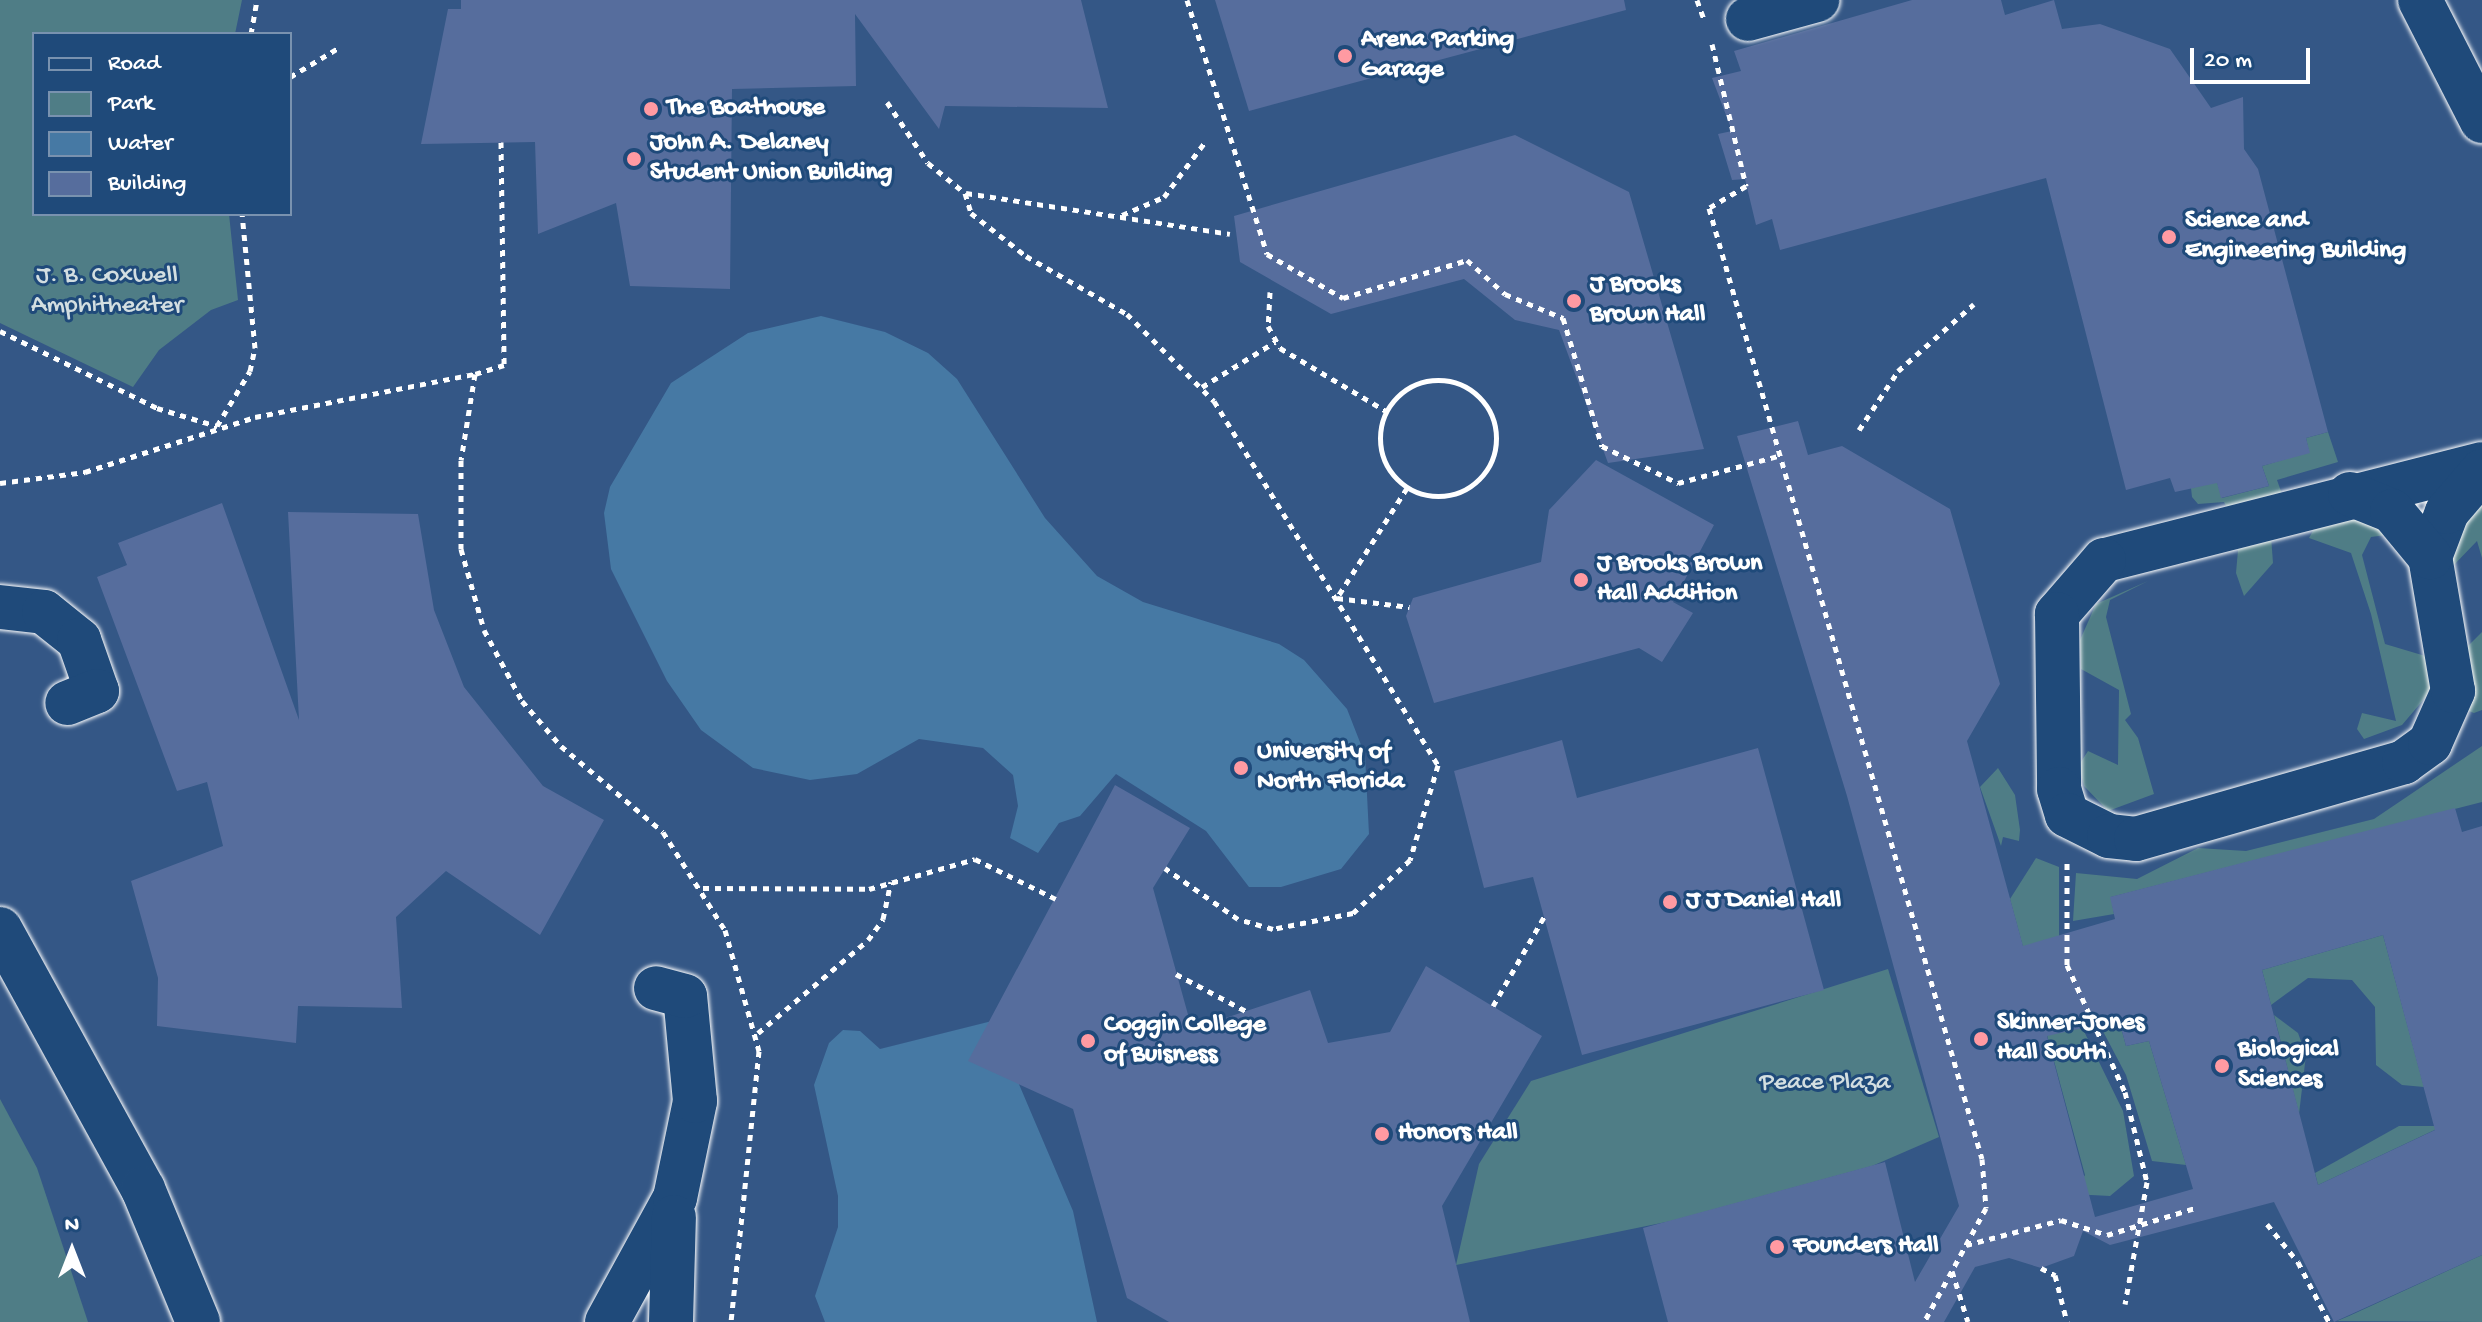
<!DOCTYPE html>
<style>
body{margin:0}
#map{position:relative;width:2482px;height:1322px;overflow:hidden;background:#1f4a7a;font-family:"Gochi Hand",sans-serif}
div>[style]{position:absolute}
.built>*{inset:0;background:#345786}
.green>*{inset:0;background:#4f7d86}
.water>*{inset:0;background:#4679a4}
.building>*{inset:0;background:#566d9d}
.path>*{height:5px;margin-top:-2.5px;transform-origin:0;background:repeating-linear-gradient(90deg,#fff 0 6px,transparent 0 12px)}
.path>.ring{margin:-2.5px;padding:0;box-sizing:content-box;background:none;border:5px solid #fff;border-radius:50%}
.roads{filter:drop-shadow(0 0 2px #fff) drop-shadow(0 0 2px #fff)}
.minor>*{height:44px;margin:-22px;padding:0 22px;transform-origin:22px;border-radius:22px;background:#1f4a7a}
.path-bridge>*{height:5px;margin-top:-2.5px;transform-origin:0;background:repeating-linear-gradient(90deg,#fff 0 6px,transparent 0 12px)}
.dots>*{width:22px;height:22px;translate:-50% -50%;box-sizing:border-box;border:4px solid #1f4a7a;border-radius:50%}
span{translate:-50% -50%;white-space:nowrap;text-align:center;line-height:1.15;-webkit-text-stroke:6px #1f4a7a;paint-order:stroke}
.poi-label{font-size:26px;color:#fff;font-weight:700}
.left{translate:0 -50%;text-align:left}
.park-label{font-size:26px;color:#d3dee1}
.legend{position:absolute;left:32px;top:32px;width:260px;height:184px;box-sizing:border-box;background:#1f4a7a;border:2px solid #7992af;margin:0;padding:10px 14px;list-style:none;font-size:24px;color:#fff}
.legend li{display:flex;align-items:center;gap:16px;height:40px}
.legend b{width:40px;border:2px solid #7992af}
.north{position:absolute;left:32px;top:1210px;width:80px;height:80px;-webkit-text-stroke:6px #1f4a7a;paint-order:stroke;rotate:0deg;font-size:22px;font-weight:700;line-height:32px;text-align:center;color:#fff}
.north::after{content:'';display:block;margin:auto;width:28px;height:36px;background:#fff;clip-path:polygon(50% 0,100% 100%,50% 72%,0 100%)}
.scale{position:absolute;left:2190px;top:48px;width:120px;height:36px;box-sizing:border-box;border:4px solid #fff;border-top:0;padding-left:10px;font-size:24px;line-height:28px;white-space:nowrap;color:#fff;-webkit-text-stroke:6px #1f4a7a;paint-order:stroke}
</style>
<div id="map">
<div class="built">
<i style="clip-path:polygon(evenodd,0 0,2482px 0,2482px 1322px,0 1322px,0 0,34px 34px,290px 34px,290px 214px,34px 214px,34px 34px)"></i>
</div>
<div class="green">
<i style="clip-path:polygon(0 0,242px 0,235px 34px,34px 34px,34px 214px,229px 214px,238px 300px,211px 310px,159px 350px,133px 387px,0 323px)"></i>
<i style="clip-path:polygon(2328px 432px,2338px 462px,2277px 480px,2282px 494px,2228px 510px,2224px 502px,2198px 504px,2192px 497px,2191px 488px,2217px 482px,2222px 498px,2269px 486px,2262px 466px,2309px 452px,2306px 438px)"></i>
<i style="clip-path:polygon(2482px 493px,2482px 558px,2477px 541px,2451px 568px,2451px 536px)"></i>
<i style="clip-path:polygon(2376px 515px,2386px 535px,2371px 537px,2362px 555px,2385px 644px,2432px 658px,2436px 685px,2402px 725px,2364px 739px,2357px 729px,2362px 713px,2396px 721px,2371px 614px,2351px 553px,2309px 538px,2319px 520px)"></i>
<i style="clip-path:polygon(2271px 536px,2273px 563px,2244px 596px,2236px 573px,2239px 539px)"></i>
<i style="clip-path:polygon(2148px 581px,2110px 600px,2106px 617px,2131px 714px,2125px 720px,2138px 738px,2154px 794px,2108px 811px,2084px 786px,2079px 765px,2088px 751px,2118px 765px,2119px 690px,2081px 669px,2080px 640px,2096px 604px)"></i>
<i style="clip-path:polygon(2482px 632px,2482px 710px,2474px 713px,2464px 709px,2462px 652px)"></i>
<i style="clip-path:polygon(2482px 746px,2482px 802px,2111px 897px,2114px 914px,2073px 921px,2076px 873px,2137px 879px,2198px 848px,2246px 851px,2374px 819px)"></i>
<i style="clip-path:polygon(1998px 768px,2015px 795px,2020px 830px,2019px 841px,2003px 837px,2001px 846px,1980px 787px)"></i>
<i style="clip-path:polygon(2036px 858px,2059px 867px,2059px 951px,2079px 1021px,2123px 1111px,2134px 1176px,2110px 1196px,2072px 1194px,2085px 1175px,2010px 899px)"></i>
<i style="clip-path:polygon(2383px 935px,2424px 1087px,2402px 1085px,2376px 1065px,2375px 1007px,2352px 980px,2308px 978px,2271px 1005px,2262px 970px)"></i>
<i style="clip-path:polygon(1888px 969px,1939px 1137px,1872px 1166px,1671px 1221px,1456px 1265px,1479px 1164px,1531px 1081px)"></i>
<i style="clip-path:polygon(2274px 1015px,2298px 1033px,2306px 1055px,2299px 1114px)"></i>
<i style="clip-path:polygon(2096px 1018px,2119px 1020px,2126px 1046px,2149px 1041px,2186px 1165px,2152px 1161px,2126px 1075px)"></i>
<i style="clip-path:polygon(0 1099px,37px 1168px,88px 1322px,0 1322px)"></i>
<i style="clip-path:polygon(2399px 1126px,2443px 1126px,2318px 1185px,2315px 1173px)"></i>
<i style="clip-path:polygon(2482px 1255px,2482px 1322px,2337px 1321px,2349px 1316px)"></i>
</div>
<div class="water">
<i style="clip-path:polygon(821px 316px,885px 332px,928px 353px,957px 379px,1045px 518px,1097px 576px,1143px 602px,1279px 644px,1304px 660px,1347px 709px,1365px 755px,1369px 834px,1341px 869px,1281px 887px,1249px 887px,1206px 831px,1116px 774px,1080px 816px,1059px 823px,1038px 853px,1010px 838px,1018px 806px,1013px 775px,983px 748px,919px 739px,857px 774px,810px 780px,753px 768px,701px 730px,667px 681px,611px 569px,604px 513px,610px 487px,671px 383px,748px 333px)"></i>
<i style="clip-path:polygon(992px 1021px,1073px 1211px,1097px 1322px,825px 1322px,815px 1296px,838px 1227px,838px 1196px,814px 1085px,829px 1043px,843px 1030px,860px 1031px,880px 1049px)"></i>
</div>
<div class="building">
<i style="clip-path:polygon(461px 0,1081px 0,1108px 108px,945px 106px,939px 129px,855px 14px,856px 86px,732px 89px,730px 289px,630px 286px,616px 203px,538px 234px,535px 142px,421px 144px,448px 9px,461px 9px)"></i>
<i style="clip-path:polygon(1215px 0,1624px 0,1626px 10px,1249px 111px)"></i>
<i style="clip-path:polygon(1912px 0,2001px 0,2005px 15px,2054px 0,2062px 29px,2100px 24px,2170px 49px,2211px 108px,2243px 97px,2244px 149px,2258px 169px,2328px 432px,2306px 438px,2310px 453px,2262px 466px,2269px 486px,2221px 498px,2217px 483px,2175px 492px,2170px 478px,2126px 490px,2046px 178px,1780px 250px,1772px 219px,1756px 225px,1745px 179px,1732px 180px,1718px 134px,1732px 131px,1712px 78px,1741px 71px,1734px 51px)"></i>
<i style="clip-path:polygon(1515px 135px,1629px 192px,1704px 449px,1608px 463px,1559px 330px,1515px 320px,1464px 279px,1331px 314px,1240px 262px,1234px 216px)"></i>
<i style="clip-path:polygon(evenodd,1798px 421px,1808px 455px,1842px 446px,1950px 509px,2000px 684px,1967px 741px,2023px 946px,2115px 919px,2110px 897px,2455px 808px,2462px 832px,2482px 826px,2482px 1255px,2334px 1322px,2274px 1202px,2110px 1245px,2083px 1231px,2074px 1256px,2041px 1268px,2009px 1258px,1975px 1267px,1944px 1322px,1668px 1322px,1643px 1228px,1885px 1162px,1915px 1282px,1959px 1206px,1847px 796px,1737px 436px,1798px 421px,2383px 935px,2435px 1130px,2318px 1185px,2262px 970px,2383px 935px,1798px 421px,2119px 1020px,2126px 1046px,2149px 1041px,2193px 1189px,2095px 1217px,2047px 1036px,2119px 1020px)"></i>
<i style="clip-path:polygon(1596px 460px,1714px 525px,1673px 602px,1693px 613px,1662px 662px,1639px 648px,1434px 703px,1406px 616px,1413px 598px,1541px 562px,1549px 510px)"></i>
<i style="clip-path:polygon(222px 503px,299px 720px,288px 512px,418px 514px,434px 610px,464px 687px,543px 786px,604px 820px,540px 935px,446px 871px,396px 917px,402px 1008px,298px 1006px,296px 1043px,157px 1026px,158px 978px,131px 881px,223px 846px,207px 782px,177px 791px,97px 577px,127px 565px,118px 543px)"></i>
<i style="clip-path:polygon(1562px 740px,1577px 798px,1758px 748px,1824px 990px,1582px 1055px,1533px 877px,1484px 888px,1454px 771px)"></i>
<i style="clip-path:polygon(1115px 785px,1190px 828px,1153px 888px,1192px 1029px,1310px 990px,1328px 1043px,1390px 1032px,1426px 966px,1542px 1036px,1442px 1206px,1470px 1322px,1169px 1322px,1127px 1298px,1073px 1109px,968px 1061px)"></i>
</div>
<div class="path">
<i style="left:1187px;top:0;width:266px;rotate:72.5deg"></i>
<i style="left:1267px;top:254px;width:88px;rotate:30.1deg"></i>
<i style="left:1343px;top:298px;width:130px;rotate:-17deg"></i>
<i style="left:1467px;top:260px;width:51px;rotate:41.8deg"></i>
<i style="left:1505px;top:294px;width:63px;rotate:22.5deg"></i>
<i style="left:1563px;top:318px;width:134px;rotate:73.1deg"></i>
<i style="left:1602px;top:446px;width:85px;rotate:26deg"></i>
<i style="left:1678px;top:483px;width:104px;rotate:-15.1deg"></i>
<i style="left:1697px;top:0;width:20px;rotate:70deg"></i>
<i style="left:251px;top:34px;width:35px;rotate:-80deg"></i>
<i style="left:1712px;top:44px;width:146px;rotate:76.5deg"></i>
<i style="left:1746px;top:186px;width:43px;rotate:149.3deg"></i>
<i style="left:1709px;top:208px;width:989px;rotate:73.98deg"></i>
<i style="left:1982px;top:1159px;width:49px;rotate:85.3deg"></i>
<i style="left:1986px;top:1208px;width:130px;rotate:118.5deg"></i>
<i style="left:290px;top:77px;width:58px;rotate:-31deg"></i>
<i style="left:887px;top:102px;width:73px;rotate:56.1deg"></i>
<i style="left:928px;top:163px;width:48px;rotate:39deg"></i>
<i style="left:965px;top:193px;width:21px;rotate:73deg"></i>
<i style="left:971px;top:213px;width:70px;rotate:38deg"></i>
<i style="left:1026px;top:256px;width:116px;rotate:29.9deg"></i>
<i style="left:1127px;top:314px;width:123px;rotate:45deg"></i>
<i style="left:1214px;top:401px;width:427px;rotate:58.4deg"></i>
<i style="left:1438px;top:765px;width:99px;rotate:106.4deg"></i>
<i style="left:1410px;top:860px;width:78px;rotate:137.1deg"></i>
<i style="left:1353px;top:913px;width:82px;rotate:168.7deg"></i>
<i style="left:1273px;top:929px;width:36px;rotate:-164deg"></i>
<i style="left:1238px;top:919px;width:89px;rotate:-145.1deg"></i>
<i style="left:501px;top:142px;width:223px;rotate:89.2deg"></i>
<i style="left:504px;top:365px;width:30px;rotate:163deg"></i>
<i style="left:475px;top:374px;width:87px;rotate:99.2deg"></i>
<i style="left:461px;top:460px;width:89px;rotate:90deg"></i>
<i style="left:461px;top:549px;width:84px;rotate:74.1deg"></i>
<i style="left:484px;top:630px;width:81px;rotate:61.8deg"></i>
<i style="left:522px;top:701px;width:60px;rotate:49.1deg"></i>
<i style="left:561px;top:746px;width:133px;rotate:40.1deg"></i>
<i style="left:663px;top:832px;width:116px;rotate:57.7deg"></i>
<i style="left:725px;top:930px;width:126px;rotate:74.3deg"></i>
<i style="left:759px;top:1051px;width:272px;rotate:95.9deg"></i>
<i style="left:966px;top:193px;width:267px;rotate:8.8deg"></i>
<i style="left:1122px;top:215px;width:46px;rotate:-23.2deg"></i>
<i style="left:1164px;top:197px;width:69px;rotate:-53.3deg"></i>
<i style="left:1270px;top:292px;width:34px;rotate:93deg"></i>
<i style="left:1268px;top:326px;width:25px;rotate:61deg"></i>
<i style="left:1280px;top:348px;width:123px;rotate:30.7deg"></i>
<i style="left:0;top:331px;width:175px;rotate:26.1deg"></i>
<i style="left:157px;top:408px;width:63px;rotate:16.7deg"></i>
<i style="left:217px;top:426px;width:64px;rotate:-59deg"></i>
<i style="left:250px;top:371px;width:24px;rotate:-78deg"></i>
<i style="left:255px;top:348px;width:135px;rotate:-95.5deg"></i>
<i class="ring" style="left:1380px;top:380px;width:111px;height:111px"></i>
<i style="left:1202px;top:387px;width:86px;rotate:-31.7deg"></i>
<i style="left:1859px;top:430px;width:71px;rotate:-56.5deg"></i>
<i style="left:1898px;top:371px;width:101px;rotate:-41.4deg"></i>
<i style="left:0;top:483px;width:86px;rotate:-7.4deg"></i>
<i style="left:85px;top:472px;width:179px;rotate:-17.9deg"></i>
<i style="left:255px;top:417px;width:224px;rotate:-11.1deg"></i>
<i style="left:1407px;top:488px;width:130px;rotate:122.5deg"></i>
<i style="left:1337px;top:598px;width:73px;rotate:7.1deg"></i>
<i style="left:2067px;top:863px;width:102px;rotate:90deg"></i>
<i style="left:2067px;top:965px;width:140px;rotate:65.5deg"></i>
<i style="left:2125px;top:1092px;width:93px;rotate:76.3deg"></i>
<i style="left:2147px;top:1182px;width:124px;rotate:100.2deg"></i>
<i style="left:703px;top:888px;width:166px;rotate:0.3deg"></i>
<i style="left:869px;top:889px;width:110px;rotate:-15.8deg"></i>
<i style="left:975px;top:859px;width:90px;rotate:26.3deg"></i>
<i style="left:1176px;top:974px;width:79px;rotate:27.9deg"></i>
<i style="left:1493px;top:1006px;width:103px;rotate:-60.2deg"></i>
<i style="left:758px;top:1033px;width:144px;rotate:-40.2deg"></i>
<i style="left:868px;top:940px;width:26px;rotate:-54deg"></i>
<i style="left:883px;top:919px;width:38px;rotate:-78deg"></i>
<i style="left:2267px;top:1224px;width:49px;rotate:50.8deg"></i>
<i style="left:2298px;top:1262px;width:68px;rotate:62.7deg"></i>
<i style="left:2041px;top:1268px;width:16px;rotate:27deg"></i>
<i style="left:2055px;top:1275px;width:49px;rotate:75.7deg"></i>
<i style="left:1952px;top:1271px;width:53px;rotate:72.6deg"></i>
</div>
<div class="roads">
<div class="minor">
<i style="left:2420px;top:0;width:136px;rotate:62.9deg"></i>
<i style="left:1748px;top:19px;width:72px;rotate:-15.4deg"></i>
<i style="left:2482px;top:464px;width:390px;rotate:165.7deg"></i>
<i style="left:2104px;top:560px;width:72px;rotate:131deg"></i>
<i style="left:2057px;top:614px;width:175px;rotate:89.3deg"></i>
<i style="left:2059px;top:789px;width:27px;rotate:73deg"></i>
<i style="left:2067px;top:815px;width:47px;rotate:26.6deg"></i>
<i style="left:2109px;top:836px;width:27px;rotate:6deg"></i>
<i style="left:2136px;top:839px;width:279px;rotate:-16deg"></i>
<i style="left:2404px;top:762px;width:32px;rotate:-36deg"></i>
<i style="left:2430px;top:743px;width:57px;rotate:-66.1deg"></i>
<i style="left:2453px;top:691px;width:136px;rotate:-99.7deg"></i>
<i style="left:2430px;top:557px;width:48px;rotate:-69.3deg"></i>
<i style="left:2447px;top:512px;width:54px;rotate:-49.5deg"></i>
<i style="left:2350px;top:494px;width:45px;rotate:22deg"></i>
<i style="left:2392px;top:511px;width:60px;rotate:50.4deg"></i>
<i style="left:0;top:607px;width:44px;rotate:6.5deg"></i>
<i style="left:44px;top:612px;width:45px;rotate:38.7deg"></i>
<i style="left:79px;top:640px;width:54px;rotate:70.6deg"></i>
<i style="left:97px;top:691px;width:32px;rotate:158deg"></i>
<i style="left:0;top:929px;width:297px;rotate:61.2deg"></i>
<i style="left:143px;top:1189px;width:144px;rotate:67.5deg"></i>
<i style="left:607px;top:1322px;width:141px;rotate:-61.3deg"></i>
<i style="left:675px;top:1198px;width:99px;rotate:-78.3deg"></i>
<i style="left:695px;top:1101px;width:105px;rotate:-95.4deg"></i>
<i style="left:685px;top:996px;width:30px;rotate:-165deg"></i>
<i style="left:671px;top:1322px;width:105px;rotate:-88.4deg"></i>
</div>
</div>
<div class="path-bridge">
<i style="left:1966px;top:1245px;width:98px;rotate:-14.7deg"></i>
<i style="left:2061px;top:1220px;width:48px;rotate:18.1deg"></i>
<i style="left:2107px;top:1235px;width:95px;rotate:-17.1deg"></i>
</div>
<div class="dots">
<i style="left:1345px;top:56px;background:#ff9aa2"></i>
<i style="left:651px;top:109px;background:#ff9aa2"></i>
<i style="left:634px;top:159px;background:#ff9aa2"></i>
<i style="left:2169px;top:237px;background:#ff9aa2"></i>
<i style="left:1574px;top:301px;background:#ff9aa2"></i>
<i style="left:1581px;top:580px;background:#ff9aa2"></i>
<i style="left:1241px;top:768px;background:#ff9aa2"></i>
<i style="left:1670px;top:902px;background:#ff9aa2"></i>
<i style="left:1981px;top:1039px;background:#ff9aa2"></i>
<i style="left:1088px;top:1041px;background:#ff9aa2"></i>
<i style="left:2222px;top:1066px;background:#ff9aa2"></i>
<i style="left:1382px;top:1134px;background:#ff9aa2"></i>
<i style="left:1777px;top:1247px;background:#ff9aa2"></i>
</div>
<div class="poi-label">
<span class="left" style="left:1361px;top:56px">Arena Parking<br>Garage</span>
<span class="left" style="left:667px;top:109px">The Boathouse</span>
<span class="left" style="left:650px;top:159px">John A. Delaney<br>Student Union Building</span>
<span class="left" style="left:2185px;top:237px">Science and<br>Engineering Building</span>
<span class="left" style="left:1590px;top:301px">J Brooks<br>Brown Hall</span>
<span class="left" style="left:1597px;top:580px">J Brooks Brown<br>Hall Addition</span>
<span class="left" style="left:1257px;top:768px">University of<br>North Florida</span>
<span class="left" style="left:1686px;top:902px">J J Daniel Hall</span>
<span class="left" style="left:1997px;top:1039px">Skinner-Jones<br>Hall South</span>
<span class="left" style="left:1104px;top:1041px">Coggin College<br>of Buisness</span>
<span class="left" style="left:2238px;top:1066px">Biological<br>Sciences</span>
<span class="left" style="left:1398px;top:1134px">Honors Hall</span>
<span class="left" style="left:1793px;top:1247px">Founders Hall</span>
</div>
<div class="park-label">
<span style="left:107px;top:292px">J. B. Coxwell<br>Amphitheater</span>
<span style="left:1825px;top:1084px">Peace Plaza</span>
</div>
<ul class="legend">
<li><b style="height:10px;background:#1f4a7a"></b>Road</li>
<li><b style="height:22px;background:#4f7d86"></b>Park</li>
<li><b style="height:22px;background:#4679a4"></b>Water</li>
<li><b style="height:22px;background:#566d9d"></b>Building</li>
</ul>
<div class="north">N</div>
<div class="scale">20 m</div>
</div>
